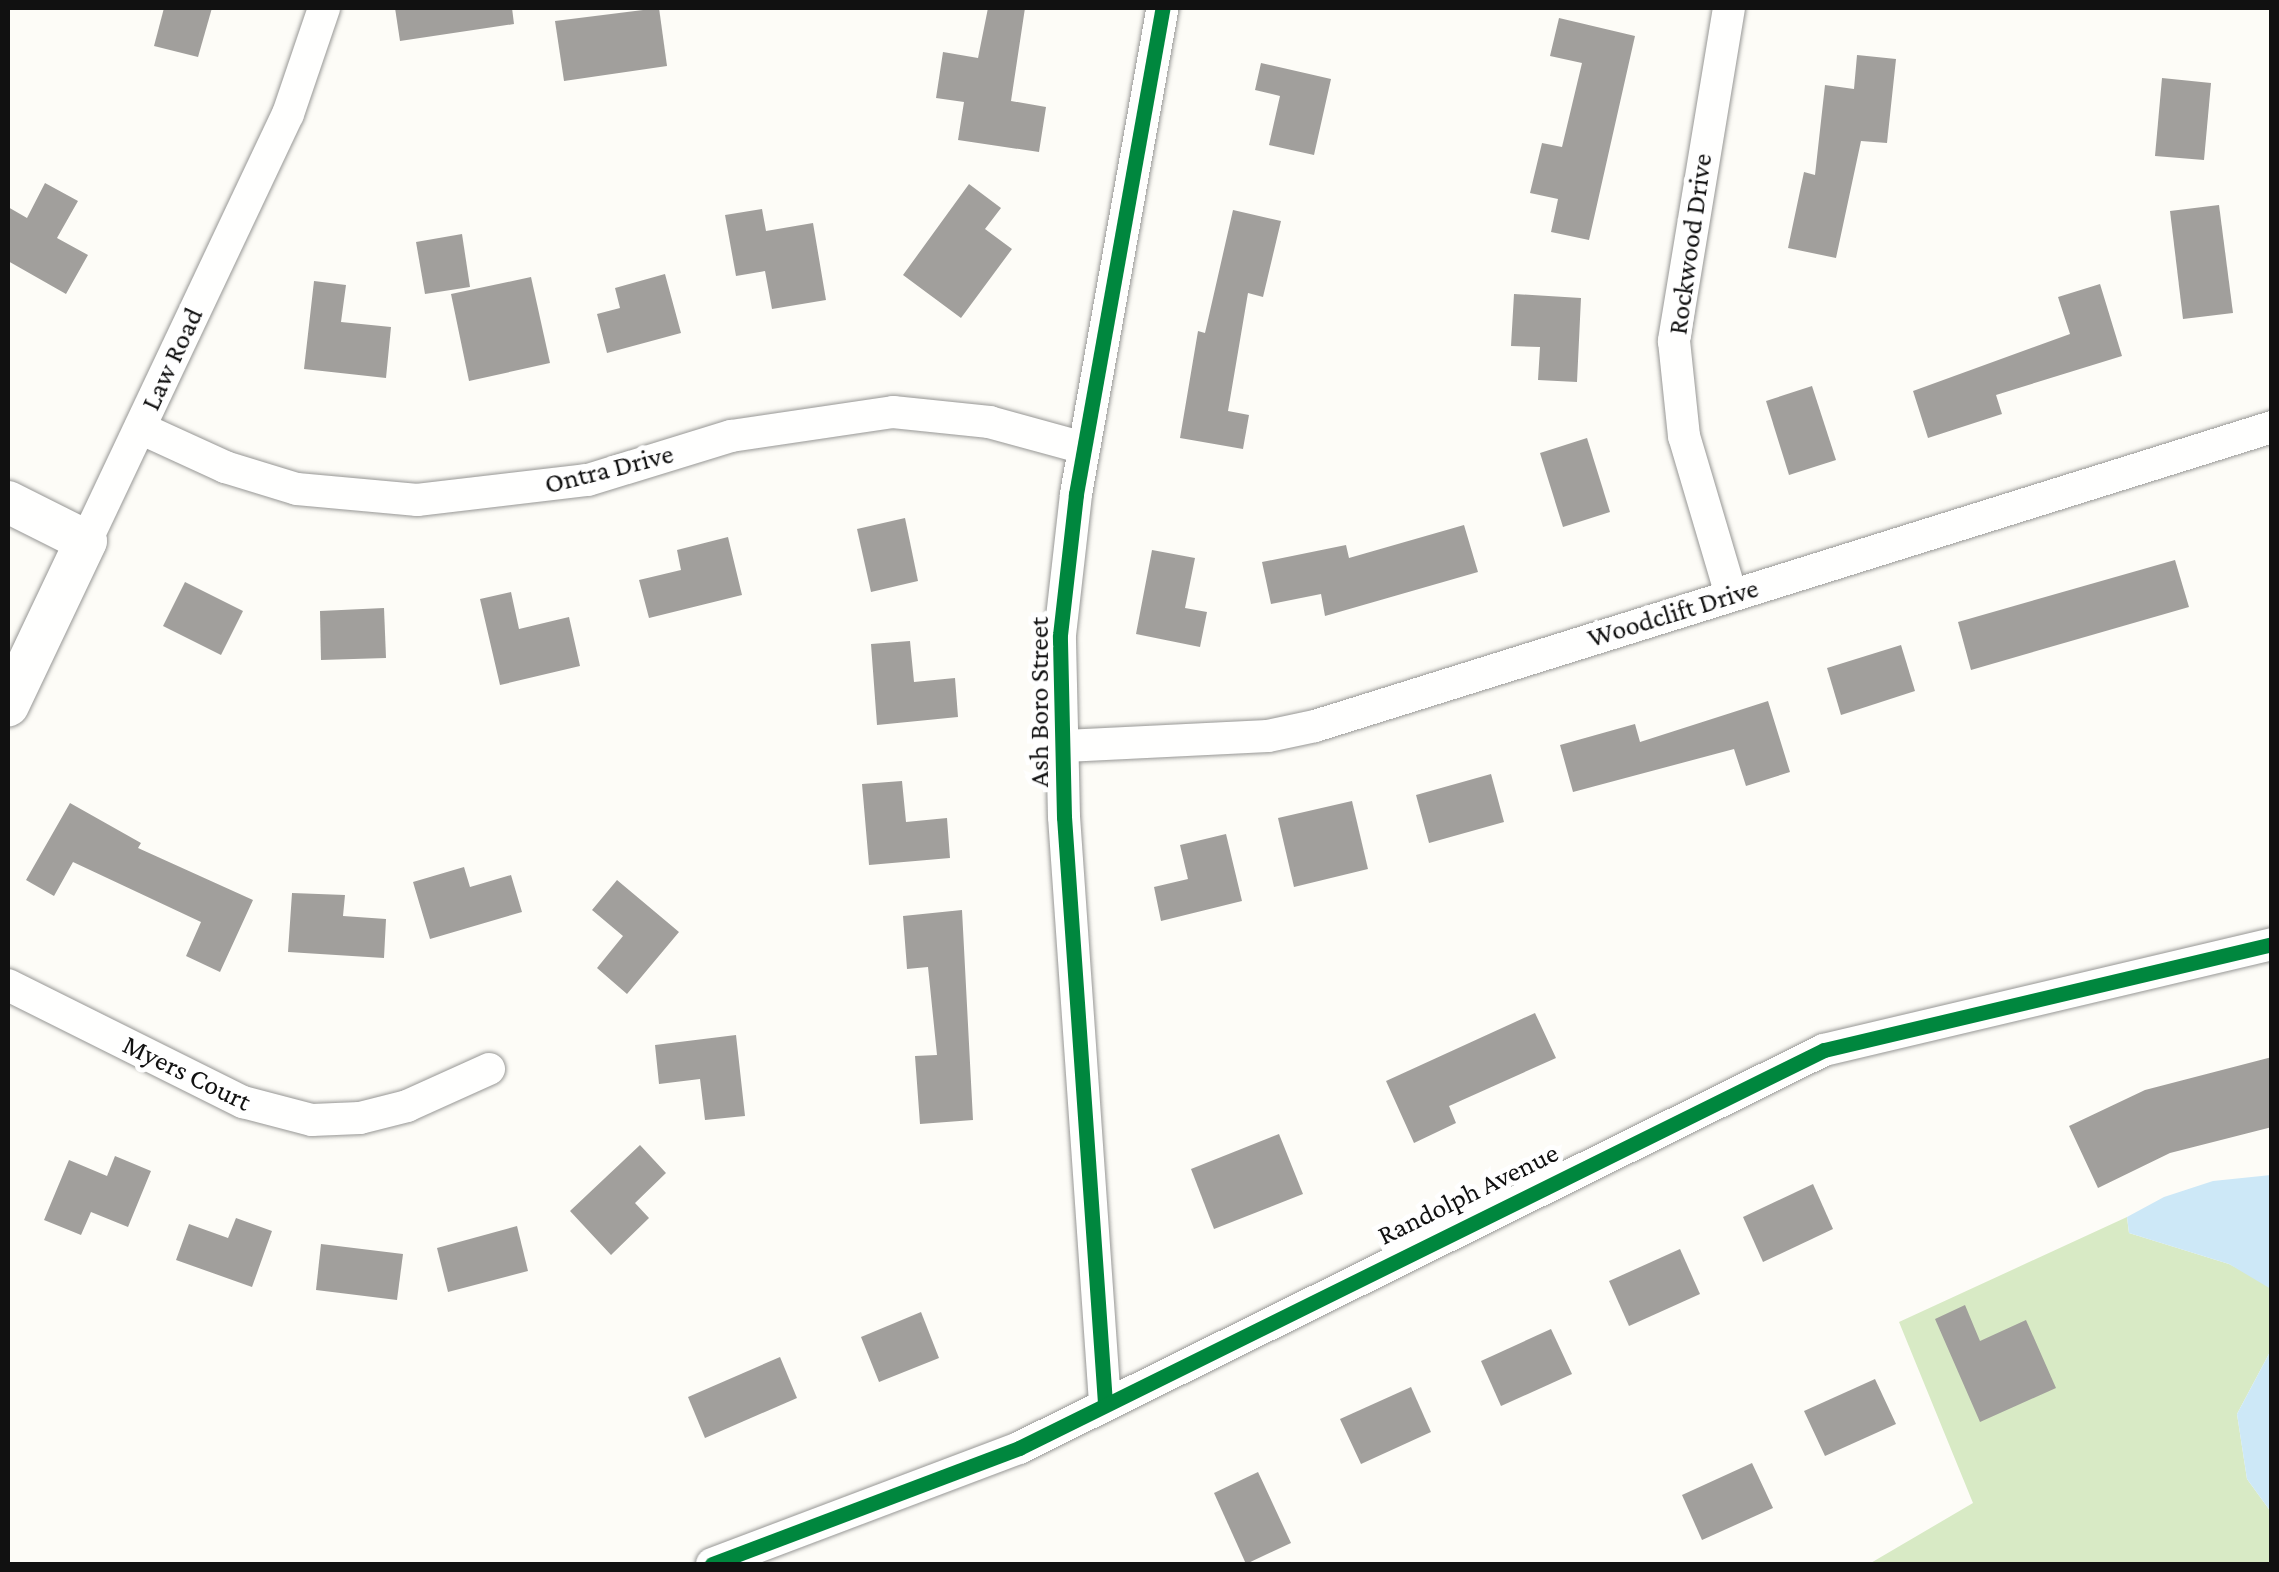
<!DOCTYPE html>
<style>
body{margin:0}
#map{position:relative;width:2279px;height:1572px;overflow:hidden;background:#fdfcf7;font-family:"Crimson Pro",serif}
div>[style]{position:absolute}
.forest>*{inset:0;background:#d8eac5}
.water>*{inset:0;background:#cde8f7}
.building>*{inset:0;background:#a19f9c}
.roads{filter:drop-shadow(0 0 2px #979795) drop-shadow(0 0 2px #979795)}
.minor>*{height:32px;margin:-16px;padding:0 16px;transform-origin:16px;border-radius:16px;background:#fffffe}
.tertiary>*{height:42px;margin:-21px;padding:0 21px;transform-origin:21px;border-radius:21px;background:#fffffe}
.cycleway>*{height:15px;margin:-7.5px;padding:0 7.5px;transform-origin:7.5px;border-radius:7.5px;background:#00873e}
span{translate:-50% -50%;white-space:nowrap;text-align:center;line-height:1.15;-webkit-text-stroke:10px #fff;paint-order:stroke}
.street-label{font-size:28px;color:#111}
.frame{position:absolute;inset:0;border:10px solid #111;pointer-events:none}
</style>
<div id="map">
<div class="forest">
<i style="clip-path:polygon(2127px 1217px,2129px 1233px,2229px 1264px,2270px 1284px,2271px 1350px,2237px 1414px,2247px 1479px,2271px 1512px,2271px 1564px,1869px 1564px,1973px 1503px,1899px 1322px)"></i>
</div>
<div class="water">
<i style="clip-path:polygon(2271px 1175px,2271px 1289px,2229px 1264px,2129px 1233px,2127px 1217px,2164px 1197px,2213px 1181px)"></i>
<i style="clip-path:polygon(2271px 1350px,2271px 1512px,2247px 1479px,2237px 1414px)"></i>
</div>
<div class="building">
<i style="clip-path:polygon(164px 8px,212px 8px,198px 57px,154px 46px)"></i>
<i style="clip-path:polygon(395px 8px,512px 8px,514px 24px,400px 41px)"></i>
<i style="clip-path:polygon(659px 8px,667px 66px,564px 81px,555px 21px)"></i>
<i style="clip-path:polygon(988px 8px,1025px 8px,1011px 101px,1046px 107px,1039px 152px,958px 140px,964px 102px,936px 98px,943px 52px,978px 58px)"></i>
<i style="clip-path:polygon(1559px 18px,1635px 36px,1589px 240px,1551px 232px,1558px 199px,1530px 193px,1542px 143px,1562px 147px,1582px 63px,1550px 56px)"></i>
<i style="clip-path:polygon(1857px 55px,1896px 59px,1887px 143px,1861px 141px,1836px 258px,1788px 248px,1804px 172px,1815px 175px,1825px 85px,1854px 89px)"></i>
<i style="clip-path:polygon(1261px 63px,1331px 79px,1314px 155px,1269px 145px,1280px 96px,1255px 90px)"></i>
<i style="clip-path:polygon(2162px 78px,2211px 83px,2204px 160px,2155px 156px)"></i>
<i style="clip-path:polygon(45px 183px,78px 201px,57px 238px,88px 255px,66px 294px,8px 261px,8px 207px,27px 218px)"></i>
<i style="clip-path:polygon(969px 184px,1001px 208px,985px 229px,1012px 249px,961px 318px,903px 275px)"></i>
<i style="clip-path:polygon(2219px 205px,2233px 313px,2183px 319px,2170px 211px)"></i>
<i style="clip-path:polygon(762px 209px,766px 231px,813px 223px,826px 300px,772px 309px,765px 271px,736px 276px,725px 215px)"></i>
<i style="clip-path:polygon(1233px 210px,1281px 221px,1263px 297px,1248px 293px,1228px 411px,1249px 415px,1243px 449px,1180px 438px,1198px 331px,1205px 333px)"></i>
<i style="clip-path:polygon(462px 234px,470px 287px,425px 294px,416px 242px)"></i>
<i style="clip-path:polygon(665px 274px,681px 333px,607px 353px,597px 314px,620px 308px,615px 288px)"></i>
<i style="clip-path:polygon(531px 277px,550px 363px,469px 381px,451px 294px)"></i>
<i style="clip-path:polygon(314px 281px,346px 285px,341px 322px,391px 327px,386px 378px,304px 369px)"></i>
<i style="clip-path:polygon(2100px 284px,2122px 356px,1996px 395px,2002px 414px,1928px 438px,1913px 391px,2070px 334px,2058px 297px)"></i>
<i style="clip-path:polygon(1514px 294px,1581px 298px,1577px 382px,1538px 380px,1540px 347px,1511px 346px)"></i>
<i style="clip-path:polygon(1812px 386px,1836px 460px,1789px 475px,1766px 401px)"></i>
<i style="clip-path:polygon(1587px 438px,1610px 512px,1563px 527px,1540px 453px)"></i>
<i style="clip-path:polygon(905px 518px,918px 581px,871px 592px,857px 529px)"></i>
<i style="clip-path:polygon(1464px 525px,1478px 572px,1325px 616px,1321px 594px,1271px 604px,1262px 562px,1346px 545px,1349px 558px)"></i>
<i style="clip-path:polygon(728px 537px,742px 595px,649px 618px,639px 580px,681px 570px,677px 550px)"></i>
<i style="clip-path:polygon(1152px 550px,1195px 558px,1185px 608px,1207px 612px,1200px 647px,1136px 634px)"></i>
<i style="clip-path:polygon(2175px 560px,2189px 607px,1971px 670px,1958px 622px)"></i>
<i style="clip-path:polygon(185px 582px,243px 611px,221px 655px,163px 626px)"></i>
<i style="clip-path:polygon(511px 592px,519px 629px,569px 617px,580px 666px,500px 685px,480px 599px)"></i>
<i style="clip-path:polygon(384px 608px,386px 658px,321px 660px,320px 611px)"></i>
<i style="clip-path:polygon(910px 641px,914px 682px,955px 678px,958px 717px,877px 725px,871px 644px)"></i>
<i style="clip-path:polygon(1901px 645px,1915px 691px,1841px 715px,1827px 668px)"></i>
<i style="clip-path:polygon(1768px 701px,1790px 772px,1746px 786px,1734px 749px,1573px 792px,1560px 745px,1635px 724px,1640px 742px)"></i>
<i style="clip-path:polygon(1491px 774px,1504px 822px,1429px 843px,1416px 795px)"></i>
<i style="clip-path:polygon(902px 781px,906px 822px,947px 818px,950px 858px,869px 865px,862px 784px)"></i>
<i style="clip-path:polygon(1352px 801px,1368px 869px,1294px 887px,1278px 818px)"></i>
<i style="clip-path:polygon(70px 803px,141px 843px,138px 848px,253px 900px,220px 972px,186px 956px,201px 922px,73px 862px,54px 896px,26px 880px)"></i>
<i style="clip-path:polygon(1226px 834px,1242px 901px,1161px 921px,1154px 887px,1188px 879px,1180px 845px)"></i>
<i style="clip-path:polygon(464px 867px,470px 887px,511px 875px,522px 912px,430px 939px,413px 882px)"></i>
<i style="clip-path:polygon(617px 880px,679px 932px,627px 994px,597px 968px,623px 936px,592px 910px)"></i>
<i style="clip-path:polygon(292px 893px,345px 895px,343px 916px,386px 919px,384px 958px,288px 952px)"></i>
<i style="clip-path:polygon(962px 910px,973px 1120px,920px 1124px,915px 1056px,937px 1055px,928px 967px,907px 969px,903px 916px)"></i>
<i style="clip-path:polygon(1535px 1013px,1556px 1058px,1449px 1106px,1456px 1123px,1414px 1143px,1386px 1081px)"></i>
<i style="clip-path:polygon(736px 1035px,745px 1116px,705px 1120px,700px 1079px,659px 1084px,655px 1045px)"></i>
<i style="clip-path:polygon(2272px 1057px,2272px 1127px,2170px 1153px,2098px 1188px,2069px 1126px,2145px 1090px)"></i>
<i style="clip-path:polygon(1279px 1134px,1303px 1194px,1214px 1229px,1191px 1169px)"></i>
<i style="clip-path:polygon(640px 1145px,666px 1173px,635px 1203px,649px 1218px,611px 1255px,570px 1211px)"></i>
<i style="clip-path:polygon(115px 1156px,151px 1171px,128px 1227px,91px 1212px,81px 1235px,44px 1220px,69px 1160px,107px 1176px)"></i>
<i style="clip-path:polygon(1813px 1184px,1833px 1229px,1763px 1262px,1743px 1217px)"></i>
<i style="clip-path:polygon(236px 1218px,272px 1231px,252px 1287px,176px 1260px,189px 1224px,228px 1238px)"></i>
<i style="clip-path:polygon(517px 1226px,528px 1271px,448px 1292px,437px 1248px)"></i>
<i style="clip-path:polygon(321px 1244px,403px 1254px,397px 1300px,316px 1290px)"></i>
<i style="clip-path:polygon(1680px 1249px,1700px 1294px,1629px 1326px,1609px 1281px)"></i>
<i style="clip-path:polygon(1965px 1305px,1980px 1341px,2026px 1320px,2056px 1388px,1980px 1422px,1935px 1319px)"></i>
<i style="clip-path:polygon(921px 1312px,939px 1358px,879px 1382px,861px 1337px)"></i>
<i style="clip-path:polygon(1551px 1329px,1572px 1374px,1501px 1406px,1481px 1361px)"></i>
<i style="clip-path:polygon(780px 1357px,797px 1398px,705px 1438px,688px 1397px)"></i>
<i style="clip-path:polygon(1875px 1379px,1896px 1424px,1825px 1456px,1804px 1411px)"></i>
<i style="clip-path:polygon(1411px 1387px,1431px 1432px,1361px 1464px,1340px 1419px)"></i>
<i style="clip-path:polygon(1752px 1463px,1773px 1508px,1702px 1540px,1682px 1495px)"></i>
<i style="clip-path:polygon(1258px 1472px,1291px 1543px,1246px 1564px,1214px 1493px)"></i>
</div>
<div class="roads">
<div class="minor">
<i style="left:1729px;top:8px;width:338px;rotate:99.4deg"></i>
<i style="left:1674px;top:341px;width:96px;rotate:84deg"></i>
<i style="left:1684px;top:436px;width:166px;rotate:73.5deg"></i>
<i style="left:140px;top:428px;width:94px;rotate:24.6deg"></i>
<i style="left:225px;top:467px;width:75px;rotate:17deg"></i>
<i style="left:297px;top:489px;width:121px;rotate:5.2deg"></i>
<i style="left:417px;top:500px;width:172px;rotate:-6.7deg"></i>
<i style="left:588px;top:480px;width:150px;rotate:-17.1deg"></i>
<i style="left:731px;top:436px;width:164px;rotate:-8.4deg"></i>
<i style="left:893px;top:412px;width:97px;rotate:5.9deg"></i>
<i style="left:989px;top:422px;width:98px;rotate:15.3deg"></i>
<i style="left:86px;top:541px;width:472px;rotate:-64.7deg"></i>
<i style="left:288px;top:114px;width:112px;rotate:-71.2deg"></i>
<i style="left:1065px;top:746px;width:203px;rotate:-2.8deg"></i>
<i style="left:1268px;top:736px;width:48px;rotate:-12deg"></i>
<i style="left:1315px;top:726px;width:1003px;rotate:-17.35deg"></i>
<i style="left:8px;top:985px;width:263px;rotate:26.5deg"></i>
<i style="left:243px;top:1102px;width:71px;rotate:14.6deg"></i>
<i style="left:312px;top:1120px;width:48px;rotate:-2.4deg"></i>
<i style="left:360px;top:1118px;width:49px;rotate:-14.3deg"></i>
<i style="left:407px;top:1106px;width:90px;rotate:-24.3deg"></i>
<i style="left:1105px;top:1403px;width:587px;rotate:-94deg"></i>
<i style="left:1064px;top:817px;width:182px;rotate:-91.3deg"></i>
<i style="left:1060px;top:635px;width:142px;rotate:-83.5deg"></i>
<i style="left:1076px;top:494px;width:494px;rotate:-79.9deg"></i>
<i style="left:712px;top:1564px;width:328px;rotate:-20.7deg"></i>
<i style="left:1019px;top:1448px;width:898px;rotate:-26.31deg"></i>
<i style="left:1824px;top:1050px;width:460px;rotate:-13.3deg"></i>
</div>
<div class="tertiary">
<i style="left:8px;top:502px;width:87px;rotate:26.6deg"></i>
<i style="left:86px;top:541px;width:182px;rotate:115.4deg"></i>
</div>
</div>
<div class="cycleway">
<i style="left:1105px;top:1403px;width:587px;rotate:-94deg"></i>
<i style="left:1064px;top:817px;width:182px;rotate:-91.3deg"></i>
<i style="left:1060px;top:635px;width:142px;rotate:-83.5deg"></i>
<i style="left:1076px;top:494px;width:494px;rotate:-79.9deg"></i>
<i style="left:712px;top:1564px;width:328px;rotate:-20.7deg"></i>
<i style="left:1019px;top:1448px;width:898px;rotate:-26.31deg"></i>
<i style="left:1824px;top:1050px;width:460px;rotate:-13.3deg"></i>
</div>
<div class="street-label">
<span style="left:1690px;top:244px;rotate:-82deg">Rockwood Drive</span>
<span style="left:172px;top:359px;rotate:-65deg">Law Road</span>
<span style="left:609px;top:469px;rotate:-14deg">Ontra Drive</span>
<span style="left:1673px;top:613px;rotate:-17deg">Woodclift Drive</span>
<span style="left:1039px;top:702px;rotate:-90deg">Ash Boro Street</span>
<span style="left:187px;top:1073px;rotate:26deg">Myers Court</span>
<span style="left:1468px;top:1194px;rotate:-26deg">Randolph Avenue</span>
</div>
<div class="frame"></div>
</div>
